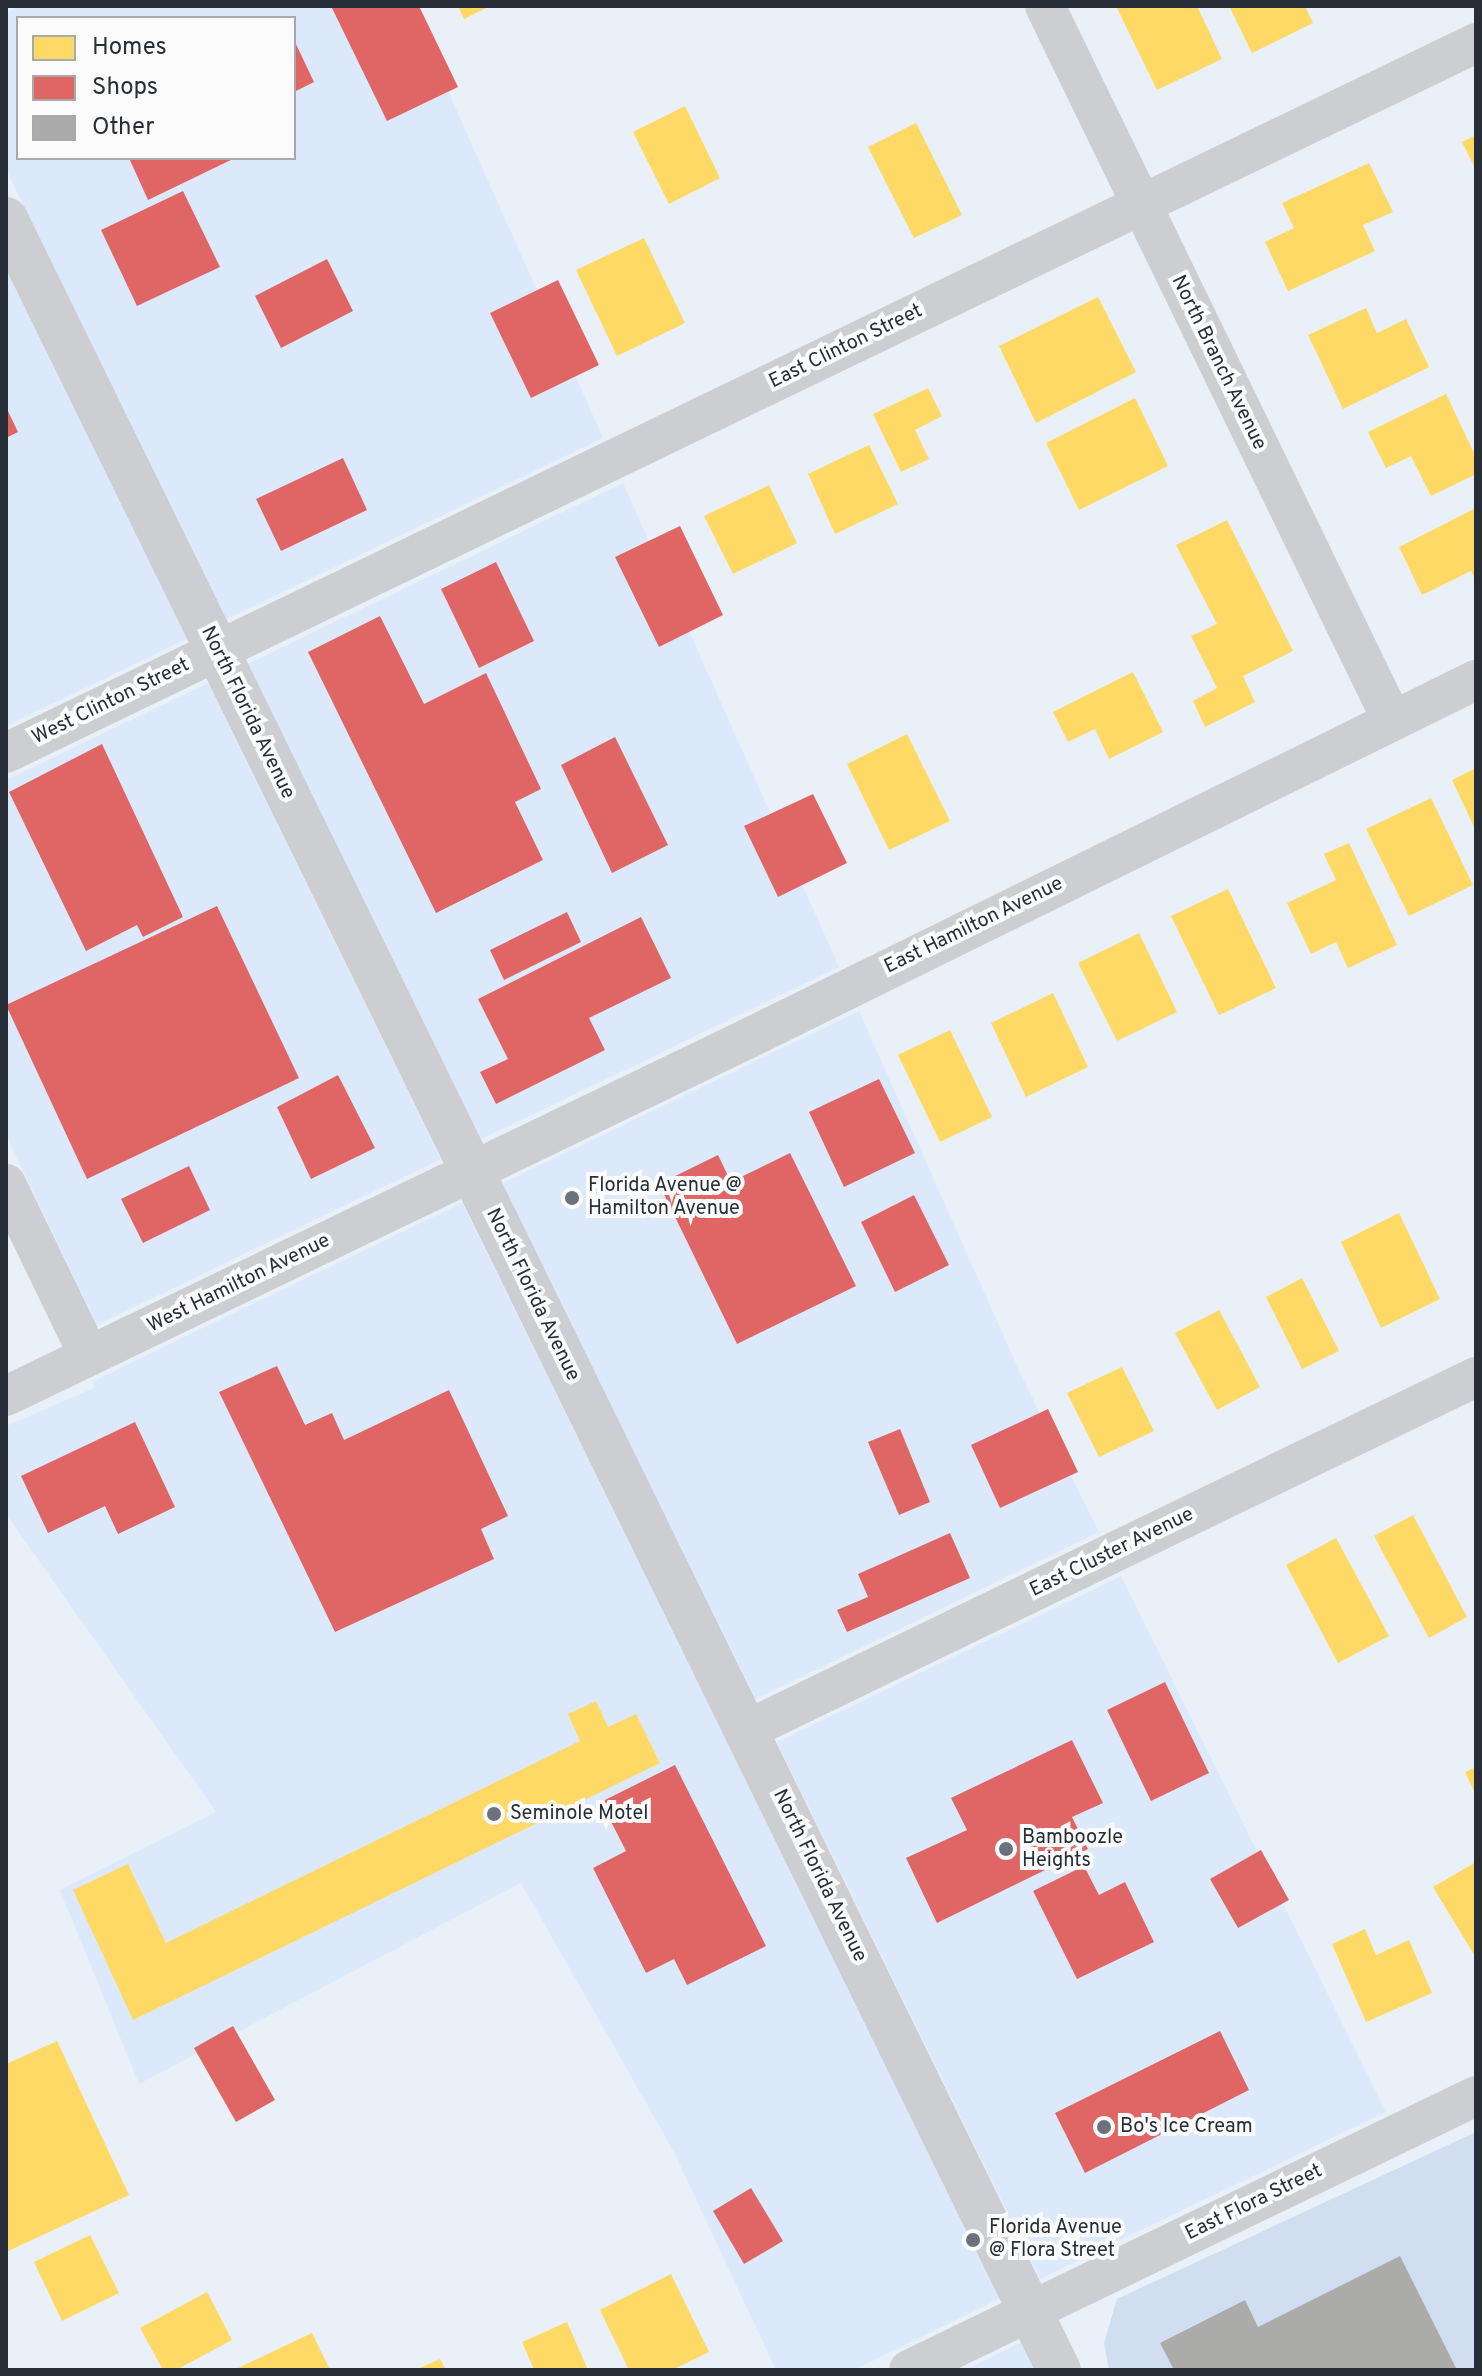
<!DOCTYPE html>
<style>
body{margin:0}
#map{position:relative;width:1482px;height:2376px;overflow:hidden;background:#e9f0f8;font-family:Overpass,sans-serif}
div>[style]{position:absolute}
.built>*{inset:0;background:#dce9fb}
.green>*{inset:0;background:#d0def0}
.homes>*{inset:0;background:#ffd966}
.shops>*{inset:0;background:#e06666}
.building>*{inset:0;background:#abacaa}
.minor>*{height:40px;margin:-20px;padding:0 20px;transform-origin:20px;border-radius:20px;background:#ccced1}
.primary>*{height:44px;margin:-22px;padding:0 22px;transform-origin:22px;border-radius:22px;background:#ccced1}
.dots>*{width:22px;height:22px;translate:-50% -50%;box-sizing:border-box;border:4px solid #fbfbfb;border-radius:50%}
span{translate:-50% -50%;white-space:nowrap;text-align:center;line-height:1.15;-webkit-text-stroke:8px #fbfbfb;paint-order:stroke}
.street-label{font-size:20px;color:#272e37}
.poi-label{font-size:20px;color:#272e37}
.left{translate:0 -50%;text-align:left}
.frame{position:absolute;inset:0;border:8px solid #272e37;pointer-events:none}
.legend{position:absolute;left:16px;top:16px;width:280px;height:144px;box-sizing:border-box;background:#fbfbfb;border:2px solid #a6a9ad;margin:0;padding:10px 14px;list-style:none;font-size:24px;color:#272e37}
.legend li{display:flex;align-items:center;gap:16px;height:40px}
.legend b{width:40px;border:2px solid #a6a9ad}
</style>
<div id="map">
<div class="built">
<i style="clip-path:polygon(evenodd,19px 6px,410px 6px,603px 438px,225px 620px,6px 169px,6px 13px,19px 6px,18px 18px,294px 18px,294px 158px,18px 158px,18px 18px)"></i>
<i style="clip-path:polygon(6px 268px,187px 639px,6px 726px)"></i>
<i style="clip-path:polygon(623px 483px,839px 967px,480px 1140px,247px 664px)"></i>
<i style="clip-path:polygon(208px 683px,441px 1159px,97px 1325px,6px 1135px,6px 780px)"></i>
<i style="clip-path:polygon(859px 1011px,1021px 1375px,1099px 1532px,756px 1699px,501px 1184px)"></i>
<i style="clip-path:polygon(462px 1203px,1001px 2298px,854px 2370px,776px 2370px,673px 2150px,521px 1883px,139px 2084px,60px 1890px,216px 1812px,6px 1514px,6px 1426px,94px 1388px,93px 1381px)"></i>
<i style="clip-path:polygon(1121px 1576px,1386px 2112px,1040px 2279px,777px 1742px)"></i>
<i style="clip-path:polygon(1022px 2342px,1035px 2370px,965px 2370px)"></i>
</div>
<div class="green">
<i style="clip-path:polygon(1476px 2132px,1476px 2370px,1109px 2370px,1104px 2343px,1117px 2299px)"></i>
</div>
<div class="homes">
<i style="clip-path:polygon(458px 6px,490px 6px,464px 19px)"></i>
<i style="clip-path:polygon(1116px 6px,1197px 6px,1222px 59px,1157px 90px)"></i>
<i style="clip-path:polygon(1229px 6px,1305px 6px,1313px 23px,1252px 53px)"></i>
<i style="clip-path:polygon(685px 106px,720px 178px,669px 204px,633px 132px)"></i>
<i style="clip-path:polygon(916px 123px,962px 215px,914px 238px,868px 147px)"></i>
<i style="clip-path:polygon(1476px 135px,1476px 170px,1462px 142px)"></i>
<i style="clip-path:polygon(1369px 163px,1393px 212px,1363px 225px,1375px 251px,1288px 291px,1265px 242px,1294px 228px,1282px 203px)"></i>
<i style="clip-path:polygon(644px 238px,685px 323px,617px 356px,576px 270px)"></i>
<i style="clip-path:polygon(1098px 297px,1136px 372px,1036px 423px,999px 346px)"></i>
<i style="clip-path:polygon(1366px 308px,1377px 333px,1406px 319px,1429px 367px,1343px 409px,1308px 335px)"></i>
<i style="clip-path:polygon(928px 388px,942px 416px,915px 430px,929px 459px,901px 472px,873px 414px)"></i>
<i style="clip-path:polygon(1446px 394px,1476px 457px,1476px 474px,1431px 496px,1411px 456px,1386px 468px,1368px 432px)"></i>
<i style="clip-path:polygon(1135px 398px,1168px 466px,1079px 510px,1046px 443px)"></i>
<i style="clip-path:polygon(869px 445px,898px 504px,835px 534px,808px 474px)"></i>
<i style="clip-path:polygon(769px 485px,797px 543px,733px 574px,704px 516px)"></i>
<i style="clip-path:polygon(1476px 508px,1476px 581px,1471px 571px,1422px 595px,1399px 547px)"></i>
<i style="clip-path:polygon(1227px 520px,1293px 651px,1243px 676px,1255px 702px,1205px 727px,1193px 701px,1217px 688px,1191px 636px,1217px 624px,1176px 545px)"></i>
<i style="clip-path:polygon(1133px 672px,1163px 732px,1109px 759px,1095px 729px,1068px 742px,1053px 712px)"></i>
<i style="clip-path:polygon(907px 734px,950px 821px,889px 850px,847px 764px)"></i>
<i style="clip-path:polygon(1476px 768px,1476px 831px,1452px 780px)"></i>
<i style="clip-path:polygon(1431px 798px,1473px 885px,1409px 916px,1366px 829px)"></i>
<i style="clip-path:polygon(1349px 843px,1397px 945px,1348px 968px,1336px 942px,1311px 954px,1287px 903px,1336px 880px,1324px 854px)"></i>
<i style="clip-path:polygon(1228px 889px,1276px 988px,1219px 1015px,1171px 916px)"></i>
<i style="clip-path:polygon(1139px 933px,1177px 1012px,1117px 1041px,1078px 963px)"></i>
<i style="clip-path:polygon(1053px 993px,1088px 1067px,1026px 1097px,991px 1023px)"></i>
<i style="clip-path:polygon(950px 1030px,992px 1117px,940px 1142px,898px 1055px)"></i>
<i style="clip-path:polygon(1399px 1213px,1440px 1299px,1381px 1328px,1341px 1242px)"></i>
<i style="clip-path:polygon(1302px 1278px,1339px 1351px,1302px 1369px,1266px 1297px)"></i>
<i style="clip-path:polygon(1219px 1310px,1260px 1387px,1217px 1410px,1175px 1333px)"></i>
<i style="clip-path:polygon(1122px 1367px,1154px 1431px,1099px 1457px,1067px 1393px)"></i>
<i style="clip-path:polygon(1413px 1515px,1467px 1617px,1429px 1638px,1374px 1536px)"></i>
<i style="clip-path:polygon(1336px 1538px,1389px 1636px,1338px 1663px,1286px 1565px)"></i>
<i style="clip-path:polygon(596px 1701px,608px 1727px,636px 1714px,660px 1763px,133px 2020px,73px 1890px,128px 1864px,166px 1943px,580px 1741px,568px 1714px)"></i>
<i style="clip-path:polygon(1476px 1767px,1476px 1795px,1465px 1772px)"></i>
<i style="clip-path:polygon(1476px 1862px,1476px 1958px,1433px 1887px)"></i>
<i style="clip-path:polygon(1365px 1929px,1376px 1955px,1409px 1940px,1432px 1993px,1366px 2022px,1332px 1944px)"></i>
<i style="clip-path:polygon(57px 2041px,129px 2195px,6px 2252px,6px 2064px)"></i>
<i style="clip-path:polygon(90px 2235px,119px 2293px,62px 2321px,34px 2262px)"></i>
<i style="clip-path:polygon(671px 2274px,709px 2352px,672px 2370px,629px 2370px,600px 2310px)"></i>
<i style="clip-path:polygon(207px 2292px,232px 2340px,176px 2370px,163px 2370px,140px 2328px)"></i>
<i style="clip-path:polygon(567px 2322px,588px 2370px,534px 2370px,522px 2342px)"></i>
<i style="clip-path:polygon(312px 2333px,330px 2370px,234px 2370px)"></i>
<i style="clip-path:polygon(440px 2359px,446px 2370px,415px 2370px)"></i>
</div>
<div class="shops">
<i style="clip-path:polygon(336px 6px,419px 6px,458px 87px,387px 121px,332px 8px)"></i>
<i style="clip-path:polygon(294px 40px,314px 82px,294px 92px)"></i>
<i style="clip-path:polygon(129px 158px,235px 158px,148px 200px)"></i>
<i style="clip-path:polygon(183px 191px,220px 267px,137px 306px,101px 230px)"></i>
<i style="clip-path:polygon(327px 259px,353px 311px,281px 348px,255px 296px)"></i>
<i style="clip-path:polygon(558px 280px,599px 365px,531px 398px,490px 313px)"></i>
<i style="clip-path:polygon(6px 407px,18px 432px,6px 438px)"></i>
<i style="clip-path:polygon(343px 458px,367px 510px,281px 551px,256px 499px)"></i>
<i style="clip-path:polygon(680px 526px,723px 615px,659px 647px,615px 557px)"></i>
<i style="clip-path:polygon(496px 562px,534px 641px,479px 668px,441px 589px)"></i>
<i style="clip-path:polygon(380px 616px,424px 704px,486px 673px,541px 789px,515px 802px,543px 860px,436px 913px,308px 652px)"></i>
<i style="clip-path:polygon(615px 737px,668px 845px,612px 873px,561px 765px)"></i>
<i style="clip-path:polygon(102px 744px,183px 917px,143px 937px,137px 925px,86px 951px,9px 792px)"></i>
<i style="clip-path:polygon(813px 794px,847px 863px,778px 897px,744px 826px)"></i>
<i style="clip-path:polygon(217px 906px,299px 1078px,87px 1179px,6px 1005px)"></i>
<i style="clip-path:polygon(567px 912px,581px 942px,504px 980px,490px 950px)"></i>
<i style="clip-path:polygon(641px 917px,671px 978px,589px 1018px,605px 1050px,496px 1104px,480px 1072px,508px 1059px,478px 999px)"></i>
<i style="clip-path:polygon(338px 1075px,375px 1148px,311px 1179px,277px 1107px)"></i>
<i style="clip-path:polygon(879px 1079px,915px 1153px,844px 1187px,809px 1112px)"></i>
<i style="clip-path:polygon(790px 1153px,856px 1286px,737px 1344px,659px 1184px,718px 1155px,731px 1182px)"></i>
<i style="clip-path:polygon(189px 1166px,210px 1210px,143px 1243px,121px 1199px)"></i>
<i style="clip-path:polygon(914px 1195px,949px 1265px,895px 1292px,861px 1222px)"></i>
<i style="clip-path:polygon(277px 1366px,305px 1425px,332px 1413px,344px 1440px,449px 1390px,508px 1516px,481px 1529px,494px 1559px,335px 1632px,219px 1392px)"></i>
<i style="clip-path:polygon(1048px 1409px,1078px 1472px,1000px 1508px,971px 1445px)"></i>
<i style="clip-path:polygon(135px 1422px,175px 1507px,118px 1534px,105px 1506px,48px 1533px,21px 1476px)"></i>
<i style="clip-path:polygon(900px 1429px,930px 1502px,899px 1515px,868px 1442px)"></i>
<i style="clip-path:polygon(950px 1533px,970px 1578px,847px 1632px,837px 1610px,868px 1597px,858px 1574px)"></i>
<i style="clip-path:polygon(1165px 1682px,1209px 1773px,1151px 1801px,1107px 1710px)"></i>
<i style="clip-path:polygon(1072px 1740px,1103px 1803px,1072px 1817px,1088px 1849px,937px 1923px,906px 1858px,967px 1830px,951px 1798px)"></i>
<i style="clip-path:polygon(675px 1765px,766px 1946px,687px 1985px,674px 1959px,646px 1973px,593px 1868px,626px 1851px,601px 1802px)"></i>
<i style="clip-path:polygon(1261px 1850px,1289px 1900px,1238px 1928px,1210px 1879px)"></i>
<i style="clip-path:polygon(1084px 1866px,1099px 1895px,1125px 1882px,1154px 1942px,1077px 1979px,1033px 1891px)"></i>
<i style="clip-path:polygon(233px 2026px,275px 2100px,236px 2122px,194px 2048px)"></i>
<i style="clip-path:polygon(1220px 2031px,1249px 2090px,1085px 2173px,1055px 2113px)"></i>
<i style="clip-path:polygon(751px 2188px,783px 2241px,744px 2264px,713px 2211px)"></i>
</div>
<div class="building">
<i style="clip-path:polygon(1400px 2256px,1457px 2370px,1174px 2370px,1160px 2343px,1245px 2300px,1258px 2327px)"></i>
</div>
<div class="minor">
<i style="left:1045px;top:6px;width:794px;rotate:64.08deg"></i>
<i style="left:6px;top:753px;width:1632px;rotate:-25.78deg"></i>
<i style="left:6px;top:1184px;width:191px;rotate:64.2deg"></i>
<i style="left:6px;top:1396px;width:823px;rotate:-25.72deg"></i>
<i style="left:747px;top:1039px;width:813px;rotate:-26.22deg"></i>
<i style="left:747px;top:1730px;width:810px;rotate:-25.84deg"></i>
<i style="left:909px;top:2370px;width:630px;rotate:-25.79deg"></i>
</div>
<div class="primary">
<i style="left:6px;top:219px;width:2395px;rotate:63.92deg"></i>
</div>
<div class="dots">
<i style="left:572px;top:1198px;background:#6b727b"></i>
<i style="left:494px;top:1814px;background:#6b727b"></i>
<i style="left:1006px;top:1849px;background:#6b727b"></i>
<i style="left:1104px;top:2127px;background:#6b727b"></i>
<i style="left:973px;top:2240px;background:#6b727b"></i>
</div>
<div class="street-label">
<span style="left:846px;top:347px;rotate:-26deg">East Clinton Street</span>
<span style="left:1218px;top:363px;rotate:64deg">North Branch Avenue</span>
<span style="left:111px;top:702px;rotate:-26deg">West Clinton Street</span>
<span style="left:247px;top:713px;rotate:64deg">North Florida Avenue</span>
<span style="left:974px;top:926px;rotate:-26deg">East Hamilton Avenue</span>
<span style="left:239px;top:1284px;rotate:-26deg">West Hamilton Avenue</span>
<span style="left:532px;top:1295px;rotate:64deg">North Florida Avenue</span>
<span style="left:1112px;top:1553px;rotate:-26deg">East Cluster Avenue</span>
<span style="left:819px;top:1876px;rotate:64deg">North Florida Avenue</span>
<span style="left:1254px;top:2203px;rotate:-26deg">East Flora Street</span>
</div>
<div class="poi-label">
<span class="left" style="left:588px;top:1198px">Florida Avenue @<br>Hamilton Avenue</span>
<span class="left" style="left:510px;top:1814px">Seminole Motel</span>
<span class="left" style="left:1022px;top:1850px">Bamboozle<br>Heights</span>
<span class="left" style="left:1120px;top:2127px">Bo's Ice Cream</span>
<span class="left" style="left:989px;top:2240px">Florida Avenue<br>@ Flora Street</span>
</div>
<div class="frame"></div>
<ul class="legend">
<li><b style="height:22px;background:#ffd966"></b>Homes</li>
<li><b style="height:22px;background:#e06666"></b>Shops</li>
<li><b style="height:22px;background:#abacaa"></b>Other</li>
</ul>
</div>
